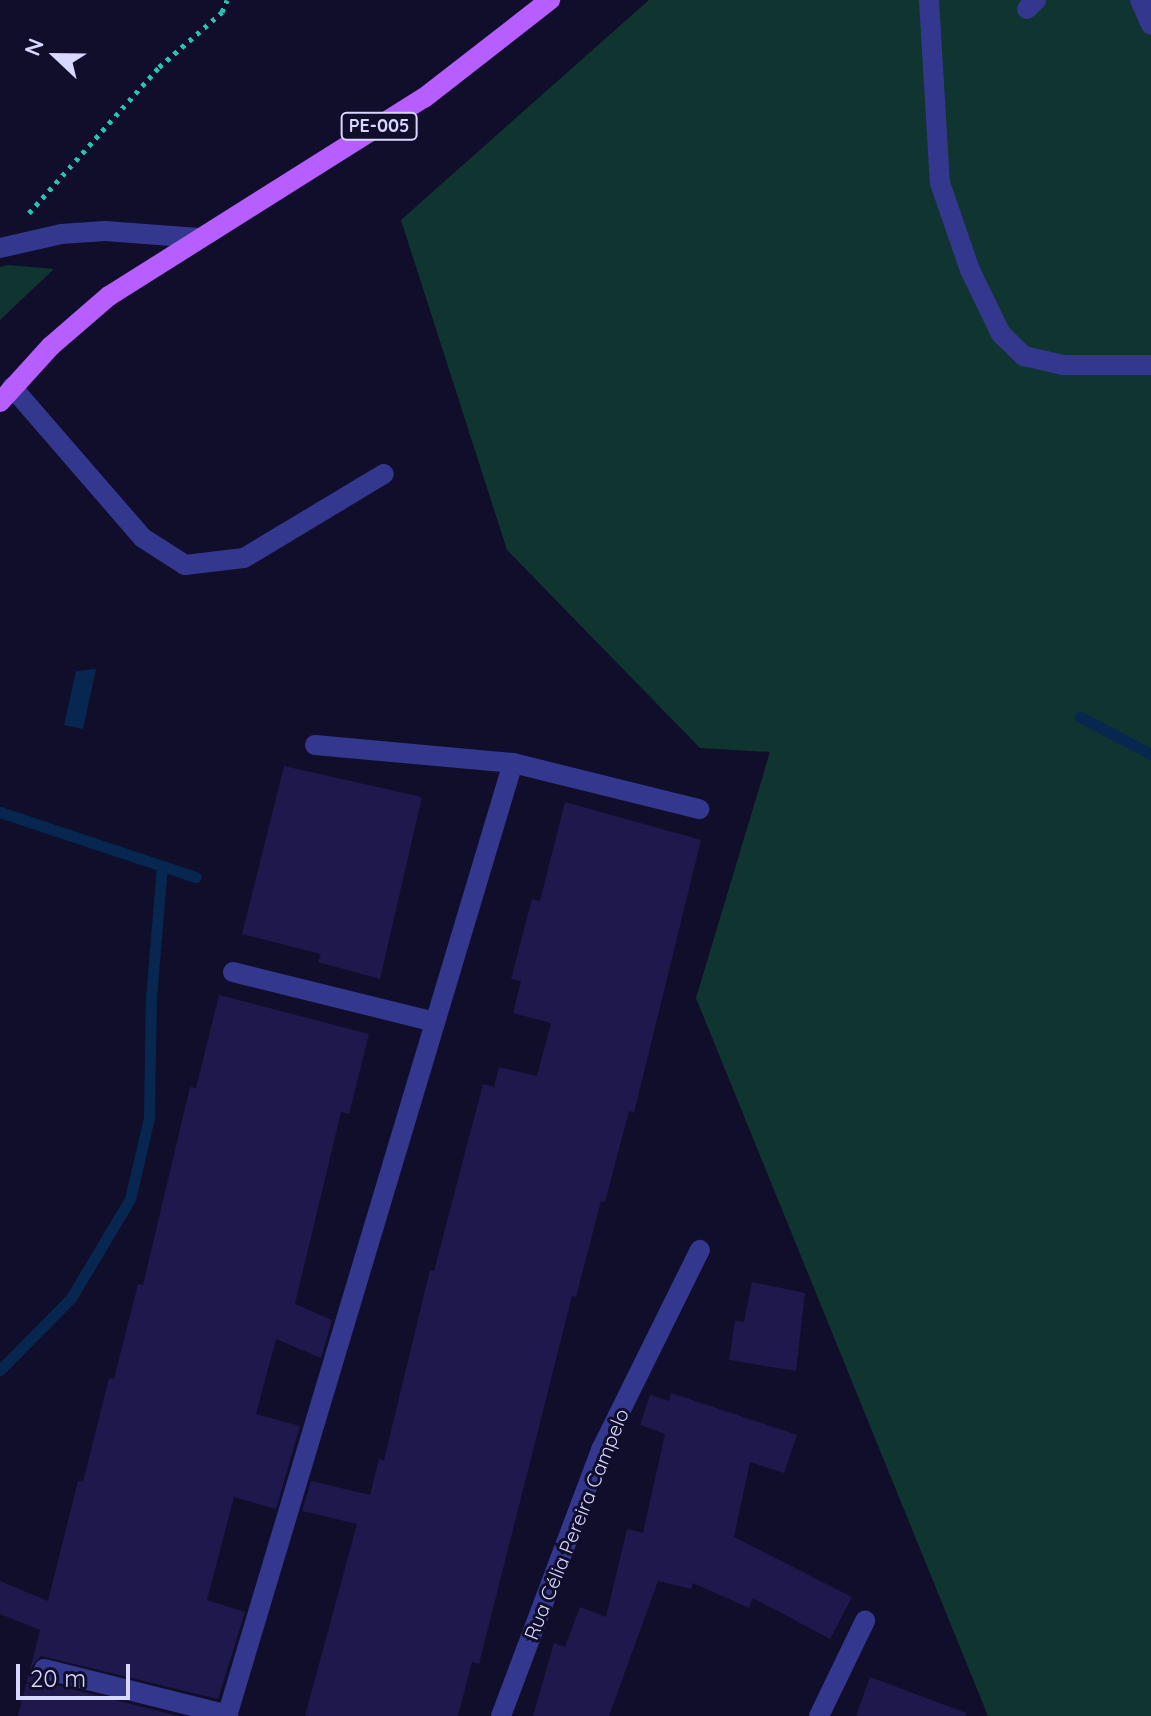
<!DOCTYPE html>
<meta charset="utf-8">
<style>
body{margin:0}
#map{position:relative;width:1151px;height:1716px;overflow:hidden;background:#100e2a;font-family:Quicksand,sans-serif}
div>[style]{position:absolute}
.green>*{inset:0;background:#103531}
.water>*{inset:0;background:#072750}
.stream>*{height:11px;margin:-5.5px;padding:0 5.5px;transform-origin:5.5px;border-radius:5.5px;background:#072750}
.building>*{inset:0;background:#1e184d}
.path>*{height:5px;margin-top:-2.5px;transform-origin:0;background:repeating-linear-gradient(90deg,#23c7b0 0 4px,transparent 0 10px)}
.lane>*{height:20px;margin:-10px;padding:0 10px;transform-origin:10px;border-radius:10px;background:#34378e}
.street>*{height:20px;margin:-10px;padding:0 10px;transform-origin:10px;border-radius:10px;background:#34378e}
.primary>*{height:20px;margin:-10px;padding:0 10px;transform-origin:10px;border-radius:10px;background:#b65eff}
span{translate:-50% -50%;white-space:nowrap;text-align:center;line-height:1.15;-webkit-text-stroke:6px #100e2a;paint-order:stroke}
.shield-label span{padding:2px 6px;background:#100e2a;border:2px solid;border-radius:6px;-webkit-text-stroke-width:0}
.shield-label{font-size:18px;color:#d8d7ff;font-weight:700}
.street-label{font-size:20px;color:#d8d7ff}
.north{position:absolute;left:16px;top:16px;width:80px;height:80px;-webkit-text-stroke:6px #100e2a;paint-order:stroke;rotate:292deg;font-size:22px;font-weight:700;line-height:32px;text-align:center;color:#d8d7ff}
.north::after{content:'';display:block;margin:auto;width:28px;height:36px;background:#d8d7ff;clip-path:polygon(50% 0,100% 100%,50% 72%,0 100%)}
.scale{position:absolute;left:16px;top:1664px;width:114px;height:36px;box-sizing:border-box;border:4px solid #d8d7ff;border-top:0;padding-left:10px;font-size:24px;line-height:28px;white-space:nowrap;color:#d8d7ff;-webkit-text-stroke:6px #100e2a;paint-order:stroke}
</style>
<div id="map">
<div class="green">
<i style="clip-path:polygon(649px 0,1151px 0,1151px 1716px,988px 1716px,696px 998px,770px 752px,700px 748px,507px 550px,401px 220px)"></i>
<i style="clip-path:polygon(8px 265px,54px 269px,0 320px,0 267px)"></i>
</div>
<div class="water">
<i style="clip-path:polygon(96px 669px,83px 729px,64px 725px,76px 671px)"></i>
</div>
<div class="stream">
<i style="left:1080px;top:717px;width:80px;rotate:27.5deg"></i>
<i style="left:0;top:812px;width:206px;rotate:18.4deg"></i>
<i style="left:0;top:1370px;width:101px;rotate:-45.4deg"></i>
<i style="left:71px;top:1298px;width:115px;rotate:-59.2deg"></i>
<i style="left:130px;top:1199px;width:83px;rotate:-76.8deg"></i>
<i style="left:149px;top:1118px;width:121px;rotate:-89.1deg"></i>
<i style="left:151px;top:997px;width:131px;rotate:-85.2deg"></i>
</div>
<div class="building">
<i style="clip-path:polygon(284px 766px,422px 797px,380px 979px,318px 962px,321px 954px,242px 934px)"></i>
<i style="clip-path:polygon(565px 802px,701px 840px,634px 1113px,629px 1111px,605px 1202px,601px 1201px,576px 1297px,572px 1296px,479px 1664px,472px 1662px,458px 1716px,305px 1716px,357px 1524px,302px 1511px,311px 1481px,370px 1495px,379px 1459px,384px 1460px,430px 1270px,434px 1271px,483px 1084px,494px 1087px,499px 1067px,537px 1076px,551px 1023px,513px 1013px,521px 981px,511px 979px,532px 899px,540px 901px)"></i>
<i style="clip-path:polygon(219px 995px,369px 1034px,349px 1114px,341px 1112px,295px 1304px,332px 1320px,321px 1358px,276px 1339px,256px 1414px,300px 1426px,276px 1509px,234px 1497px,207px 1600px,245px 1612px,218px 1699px,41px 1656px,31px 1667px,40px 1681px,178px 1716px,18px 1716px,40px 1630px,0 1614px,0 1581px,48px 1601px,78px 1481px,83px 1482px,109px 1378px,114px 1379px,138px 1284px,143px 1285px,190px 1087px,196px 1088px)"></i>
<i style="clip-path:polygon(752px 1282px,805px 1293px,796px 1371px,729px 1360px,735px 1321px,744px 1322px)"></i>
<i style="clip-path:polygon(671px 1393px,797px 1435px,784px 1473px,750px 1462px,734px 1537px,852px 1597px,830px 1639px,753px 1598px,749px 1608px,693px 1583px,691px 1589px,658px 1581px,609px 1716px,533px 1716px,554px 1643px,565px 1647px,580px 1607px,606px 1617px,627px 1529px,643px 1533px,665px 1434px,640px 1425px,650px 1395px,669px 1401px)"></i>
<i style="clip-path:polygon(870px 1677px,966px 1713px,966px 1716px,856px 1716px)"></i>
</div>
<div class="path">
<i style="left:29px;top:213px;width:195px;rotate:-48.3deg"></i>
<i style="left:159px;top:67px;width:84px;rotate:-41.1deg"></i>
<i style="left:222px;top:12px;width:13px;rotate:-67deg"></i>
</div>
<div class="lane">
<i style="left:929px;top:0;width:183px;rotate:86.6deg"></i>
<i style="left:940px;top:183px;width:92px;rotate:71deg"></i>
<i style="left:970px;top:270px;width:71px;rotate:64.2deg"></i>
<i style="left:1001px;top:334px;width:32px;rotate:44deg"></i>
<i style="left:1024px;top:356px;width:39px;rotate:13deg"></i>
<i style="left:1062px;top:365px;width:89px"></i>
<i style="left:1140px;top:0;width:27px;rotate:66deg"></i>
<i style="left:1027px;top:9px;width:13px;rotate:-45deg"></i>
<i style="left:12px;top:387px;width:200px;rotate:49.1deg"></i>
<i style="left:143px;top:538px;width:50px;rotate:32.7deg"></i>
<i style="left:185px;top:565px;width:59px;rotate:-6.8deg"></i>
<i style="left:244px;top:558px;width:163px;rotate:-31deg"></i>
<i style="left:315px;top:745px;width:199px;rotate:5.2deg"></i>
<i style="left:513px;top:763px;width:192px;rotate:13.9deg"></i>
<i style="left:233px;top:972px;width:208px;rotate:13.9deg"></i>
<i style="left:44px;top:1669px;width:190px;rotate:14deg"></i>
<i style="left:227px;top:1716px;width:995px;rotate:-73.3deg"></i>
</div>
<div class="street">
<i style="left:0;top:248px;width:63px;rotate:-12.9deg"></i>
<i style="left:61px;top:234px;width:44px;rotate:-3.9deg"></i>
<i style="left:105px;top:231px;width:94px;rotate:4.3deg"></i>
<i style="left:501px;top:1716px;width:286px;rotate:-69.4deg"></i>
<i style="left:602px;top:1448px;width:221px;rotate:-63.7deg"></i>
<i style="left:819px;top:1716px;width:106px;rotate:-64.2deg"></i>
</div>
<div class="primary">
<i style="left:0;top:402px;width:76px;rotate:-47.7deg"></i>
<i style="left:51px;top:346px;width:77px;rotate:-40.8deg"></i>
<i style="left:109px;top:296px;width:372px;rotate:-32.2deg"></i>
<i style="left:424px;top:98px;width:160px;rotate:-37.9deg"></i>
</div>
<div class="shield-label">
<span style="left:379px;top:126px">PE-005</span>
</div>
<div class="street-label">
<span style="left:576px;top:1524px;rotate:-68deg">Rua Célia Pereira Campelo</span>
</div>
<div class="north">N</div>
<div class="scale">20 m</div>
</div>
